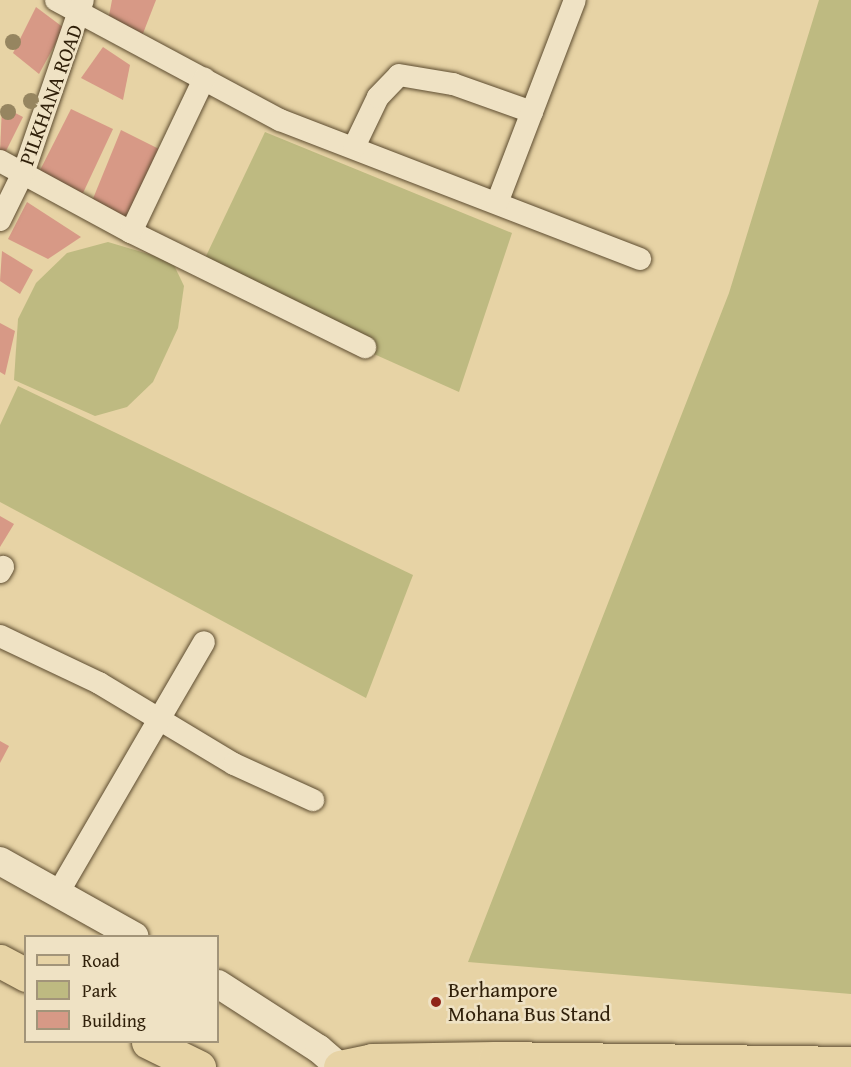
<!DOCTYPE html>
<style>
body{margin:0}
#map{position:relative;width:851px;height:1067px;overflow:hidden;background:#e7d3a5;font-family:"Gentium Book Plus",serif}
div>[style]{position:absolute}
.green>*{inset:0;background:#beba81}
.building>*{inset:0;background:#d79986}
.roads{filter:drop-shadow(0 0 2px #5d4c30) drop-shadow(0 0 2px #5d4c30)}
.minor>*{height:22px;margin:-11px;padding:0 11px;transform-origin:11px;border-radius:11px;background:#efe2c4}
.tertiary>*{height:28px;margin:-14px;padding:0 14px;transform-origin:14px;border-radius:14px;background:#efe2c4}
.primary>*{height:33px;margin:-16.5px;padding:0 16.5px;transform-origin:16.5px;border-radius:16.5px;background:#e7d3a5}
.trees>*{width:16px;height:16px;margin:-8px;border-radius:50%;background:#968560}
.dots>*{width:16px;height:16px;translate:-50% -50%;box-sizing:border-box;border:3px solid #efe2c4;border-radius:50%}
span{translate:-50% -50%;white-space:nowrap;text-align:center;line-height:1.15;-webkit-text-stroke:5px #efe2c4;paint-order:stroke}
.street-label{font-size:21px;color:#2f1f09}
.poi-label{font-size:21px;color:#2f1f09}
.left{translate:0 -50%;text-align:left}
.legend{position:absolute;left:24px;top:935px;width:195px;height:108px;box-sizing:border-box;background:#efe2c4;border:2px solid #a29479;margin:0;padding:8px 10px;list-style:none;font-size:18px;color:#2f1f09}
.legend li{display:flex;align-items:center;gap:12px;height:30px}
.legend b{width:30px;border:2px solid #a29479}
</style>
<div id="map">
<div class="green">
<i style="clip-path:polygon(819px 0,851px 0,851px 994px,468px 962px,729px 293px)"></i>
<i style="clip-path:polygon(265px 132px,512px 233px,459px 392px,197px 275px)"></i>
<i style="clip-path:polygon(108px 242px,172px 261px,184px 286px,178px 328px,153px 382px,127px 407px,95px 416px,14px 380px,18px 319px,36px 283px,67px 253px)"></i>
<i style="clip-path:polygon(18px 386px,413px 575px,366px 698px,0 502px,0 425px)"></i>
</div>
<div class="building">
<i style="clip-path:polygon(112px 0,156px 0,142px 36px,108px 21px)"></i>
<i style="clip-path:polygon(36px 7px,64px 28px,39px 74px,13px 53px)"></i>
<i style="clip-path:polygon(103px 47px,130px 65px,123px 100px,81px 78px)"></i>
<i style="clip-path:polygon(2px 106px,23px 117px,4px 155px,0 152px)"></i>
<i style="clip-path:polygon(71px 109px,113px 129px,76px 208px,31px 188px)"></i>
<i style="clip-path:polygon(121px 130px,165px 152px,132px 228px,90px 206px)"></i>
<i style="clip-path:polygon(27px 202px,81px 237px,48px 259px,8px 239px)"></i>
<i style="clip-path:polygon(2px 251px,33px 270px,20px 294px,0 281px)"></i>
<i style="clip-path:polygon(0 323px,15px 331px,5px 375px,0 372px)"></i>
<i style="clip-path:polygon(0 516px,14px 524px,0 547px)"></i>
<i style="clip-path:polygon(0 741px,9px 746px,0 763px)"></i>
</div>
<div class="roads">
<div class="minor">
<i style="left:56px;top:0;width:254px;rotate:28.2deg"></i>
<i style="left:280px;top:120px;width:386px;rotate:21.1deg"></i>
<i style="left:354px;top:147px;width:55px;rotate:-64.4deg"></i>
<i style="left:378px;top:97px;width:30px;rotate:-46deg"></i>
<i style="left:399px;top:75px;width:55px;rotate:9.5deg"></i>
<i style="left:453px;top:84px;width:84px;rotate:19.5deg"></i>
<i style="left:0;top:161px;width:149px;rotate:28.5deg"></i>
<i style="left:131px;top:232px;width:261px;rotate:26.2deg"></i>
<i style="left:497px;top:203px;width:217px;rotate:-69deg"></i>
<i style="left:0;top:220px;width:55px;rotate:-63.9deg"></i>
<i style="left:24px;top:171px;width:181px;rotate:-71deg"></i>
<i style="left:131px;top:232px;width:170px;rotate:-64.5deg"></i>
<i style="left:0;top:572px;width:6px;rotate:-59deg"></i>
<i style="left:0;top:636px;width:110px;rotate:25.4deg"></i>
<i style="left:99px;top:683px;width:157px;rotate:31deg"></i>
<i style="left:234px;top:764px;width:87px;rotate:24.5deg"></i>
<i style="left:58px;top:893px;width:290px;rotate:-59.8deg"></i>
</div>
<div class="tertiary">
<i style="left:0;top:861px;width:154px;rotate:29.2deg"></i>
<i style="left:218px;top:984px;width:120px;rotate:32.8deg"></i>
<i style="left:319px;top:1049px;width:28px;rotate:41deg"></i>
</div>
<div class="primary">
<i style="left:0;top:961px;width:30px;rotate:28deg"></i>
<i style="left:148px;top:1042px;width:57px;rotate:26.1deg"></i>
<i style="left:340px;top:1067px;width:33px;rotate:-12deg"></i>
<i style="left:372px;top:1060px;width:123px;rotate:-0.9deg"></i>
<i style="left:495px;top:1058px;width:356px;rotate:0.8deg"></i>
</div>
</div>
<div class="trees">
<i style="left:13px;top:42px"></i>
<i style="left:31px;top:101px"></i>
<i style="left:8px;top:112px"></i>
</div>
<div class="dots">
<i style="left:436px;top:1002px;background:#8f2418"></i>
</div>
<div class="street-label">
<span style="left:51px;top:95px;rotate:-70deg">PILKHANA ROAD</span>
</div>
<div class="poi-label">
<span class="left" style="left:448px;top:1002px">Berhampore<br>Mohana Bus Stand</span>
</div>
<ul class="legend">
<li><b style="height:8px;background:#e7d3a5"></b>Road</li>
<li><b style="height:16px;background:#beba81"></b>Park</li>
<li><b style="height:16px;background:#d79986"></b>Building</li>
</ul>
</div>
